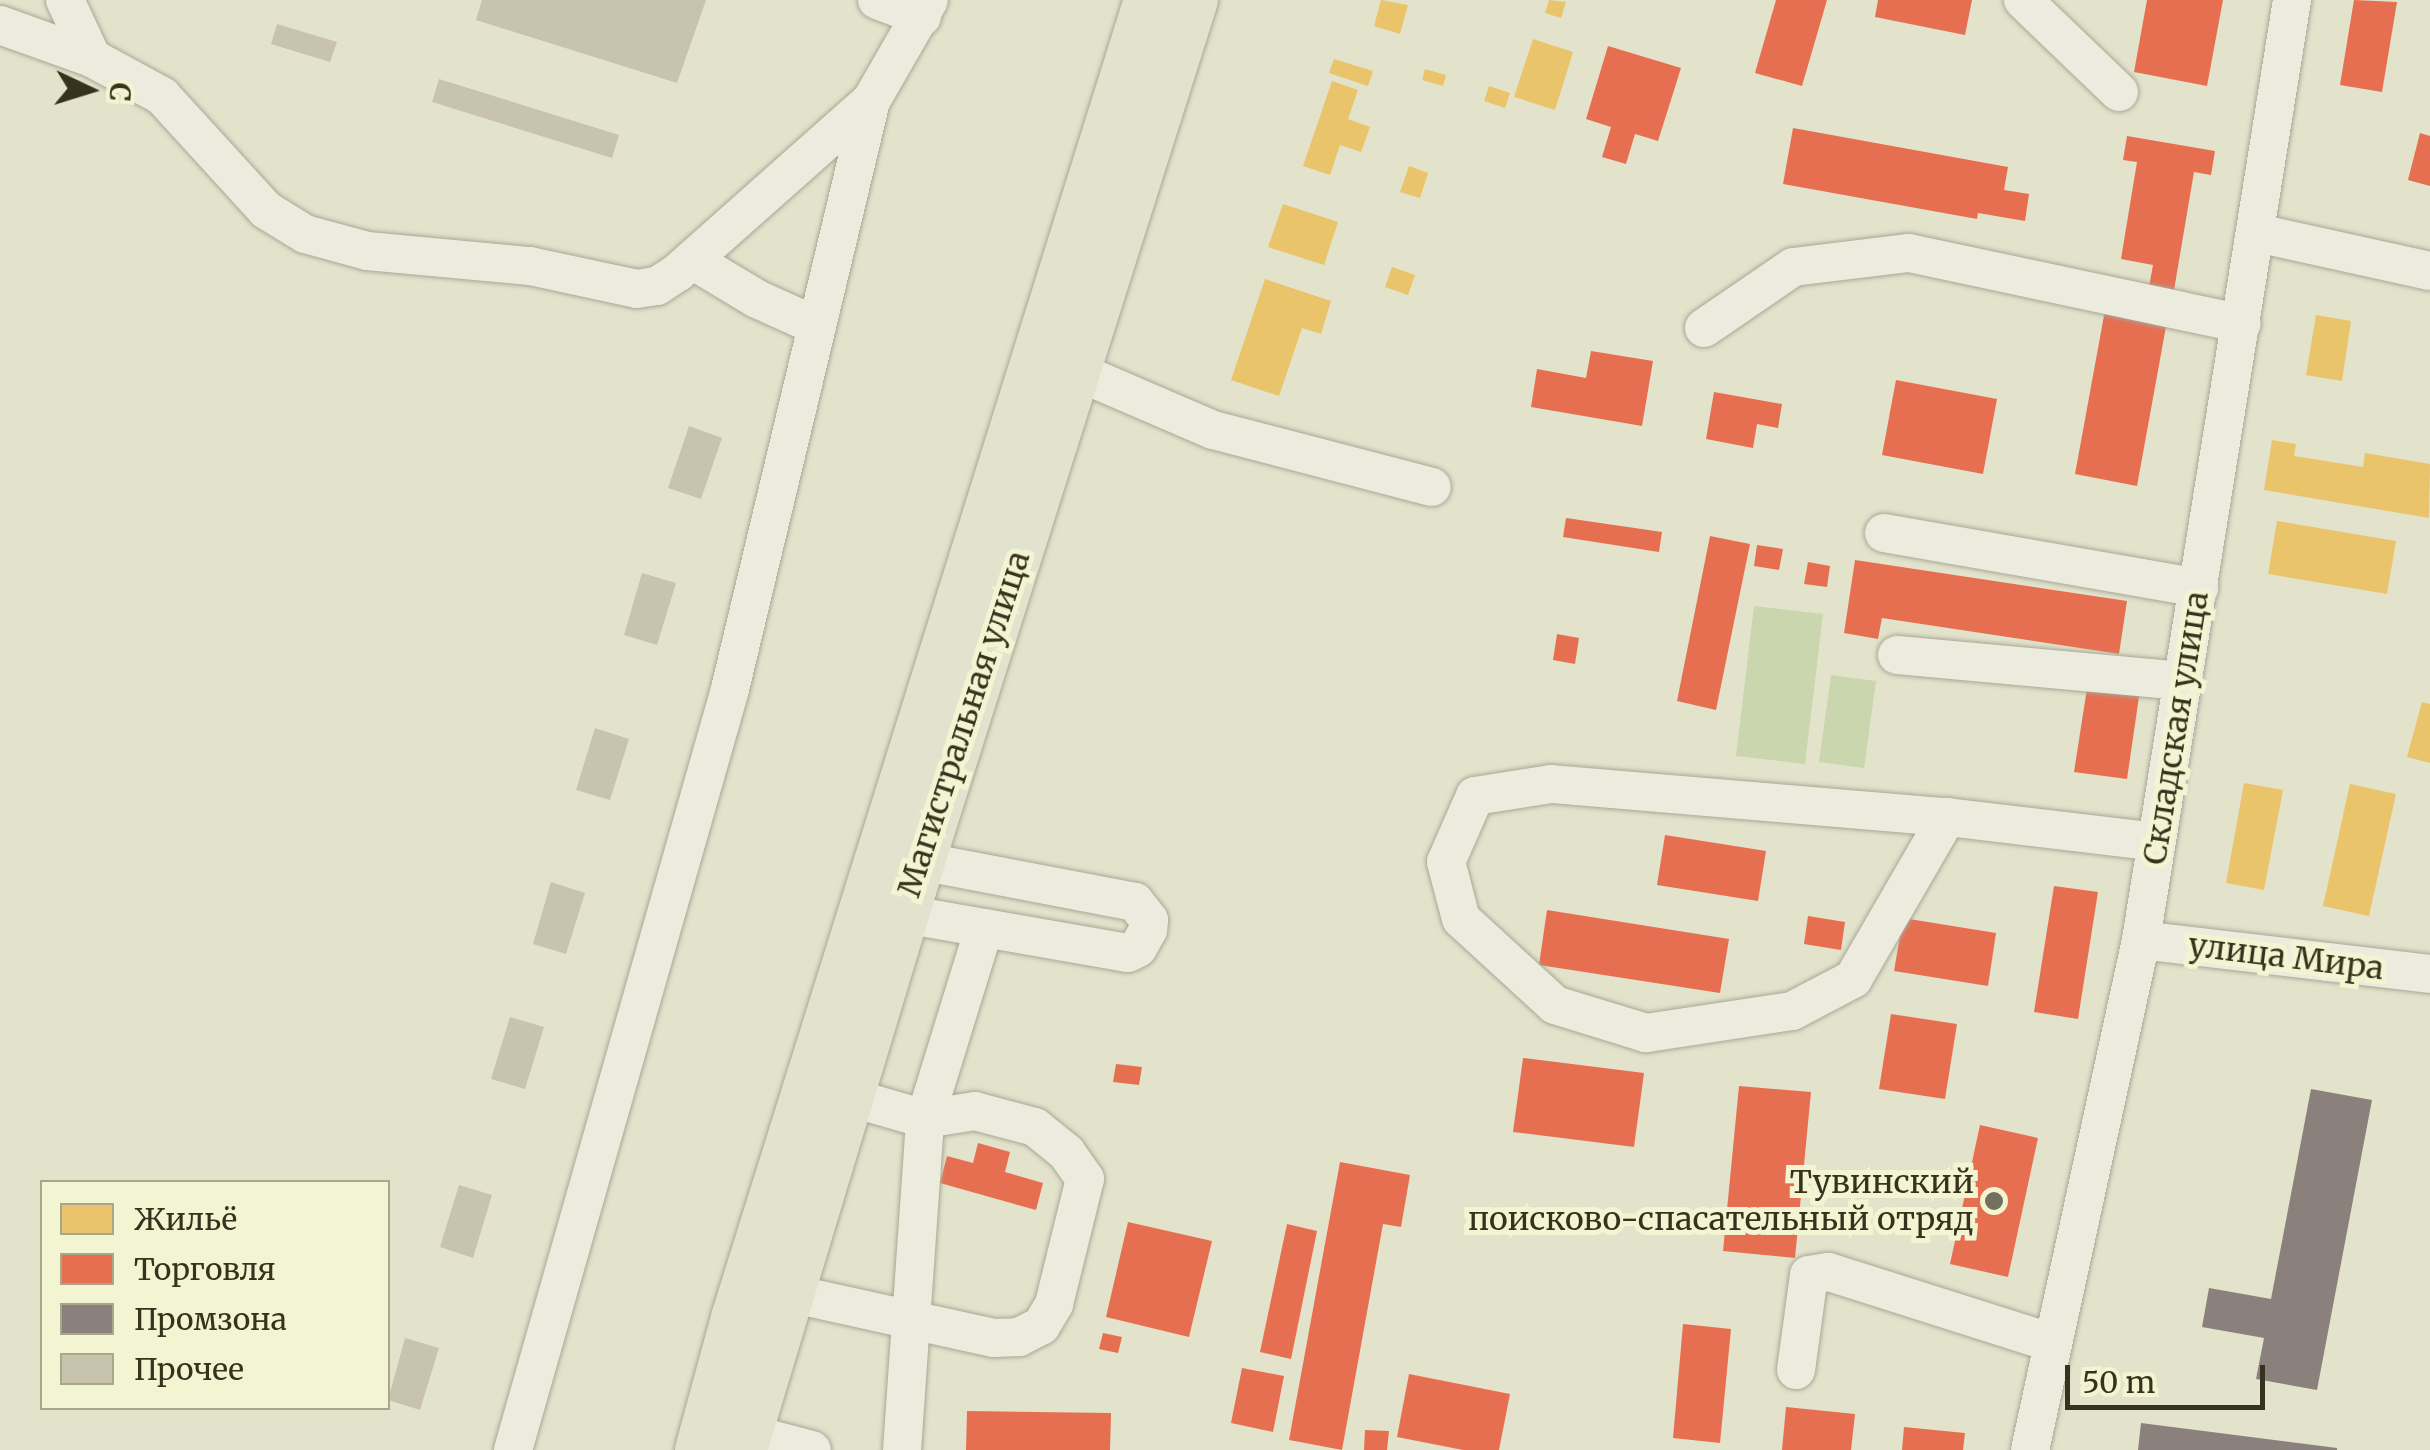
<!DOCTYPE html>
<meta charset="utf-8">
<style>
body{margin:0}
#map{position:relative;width:2430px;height:1450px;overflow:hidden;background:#e3e3cc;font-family:Merriweather,serif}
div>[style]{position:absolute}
.green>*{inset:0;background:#c9d6ae}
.homes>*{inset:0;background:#e9c46a}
.shops>*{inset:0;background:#e76f51}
.industry>*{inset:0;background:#8a817c}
.building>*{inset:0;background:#c7c3ad}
.roads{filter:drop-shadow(0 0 2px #a8a796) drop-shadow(0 0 2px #a8a796)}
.minor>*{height:38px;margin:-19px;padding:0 19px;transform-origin:19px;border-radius:19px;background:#ebecdd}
.major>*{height:48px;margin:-24px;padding:0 24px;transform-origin:24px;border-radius:24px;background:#e2e3cf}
.dots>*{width:28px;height:28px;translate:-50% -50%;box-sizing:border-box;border:5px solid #f3f5d2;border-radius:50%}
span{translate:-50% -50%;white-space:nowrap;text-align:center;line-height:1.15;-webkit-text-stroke:10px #f3f5d2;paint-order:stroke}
.street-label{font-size:32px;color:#37321e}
.poi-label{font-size:32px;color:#37321e}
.right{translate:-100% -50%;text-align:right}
.legend{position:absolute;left:40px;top:1180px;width:350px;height:230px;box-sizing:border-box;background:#f3f5d2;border:2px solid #a8a78a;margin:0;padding:12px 18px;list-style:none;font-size:30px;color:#37321e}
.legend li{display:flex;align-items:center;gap:20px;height:50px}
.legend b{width:50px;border:2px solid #a8a78a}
.north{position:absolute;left:40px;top:40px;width:100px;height:100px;-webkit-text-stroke:8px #f3f5d2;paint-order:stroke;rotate:94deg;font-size:28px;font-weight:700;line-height:40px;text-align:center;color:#37321e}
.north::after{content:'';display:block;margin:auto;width:35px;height:45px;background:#37321e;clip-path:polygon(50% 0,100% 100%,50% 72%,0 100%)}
.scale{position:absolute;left:2065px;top:1365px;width:200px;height:45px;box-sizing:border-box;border:5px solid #37321e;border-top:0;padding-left:12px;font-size:30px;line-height:35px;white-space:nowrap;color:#37321e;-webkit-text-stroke:8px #f3f5d2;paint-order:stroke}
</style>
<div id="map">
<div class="green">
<i style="clip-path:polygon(1754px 606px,1823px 614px,1805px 764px,1736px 756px)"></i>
<i style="clip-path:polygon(1831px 675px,1876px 681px,1864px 768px,1819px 762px)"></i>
</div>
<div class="homes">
<i style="clip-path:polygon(1381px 0,1408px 5px,1400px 34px,1374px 26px)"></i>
<i style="clip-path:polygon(1549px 0,1566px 2px,1561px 18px,1545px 13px)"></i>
<i style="clip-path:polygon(1533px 39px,1573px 52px,1555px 110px,1514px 97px)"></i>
<i style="clip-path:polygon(1334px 59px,1373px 71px,1368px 86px,1329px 73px)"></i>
<i style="clip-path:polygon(1425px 69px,1446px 75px,1443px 86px,1422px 80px)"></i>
<i style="clip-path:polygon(1332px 81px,1358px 90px,1348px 119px,1370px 127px,1361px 152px,1340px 145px,1330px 175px,1303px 166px)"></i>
<i style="clip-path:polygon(1489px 86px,1510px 93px,1505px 108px,1484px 101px)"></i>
<i style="clip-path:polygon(1409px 166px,1428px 173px,1420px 198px,1400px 192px)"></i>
<i style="clip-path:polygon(1283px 204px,1338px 222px,1324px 265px,1268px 247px)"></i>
<i style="clip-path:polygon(1392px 267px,1415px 275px,1408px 295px,1385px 287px)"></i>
<i style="clip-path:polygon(1265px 279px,1331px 301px,1321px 334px,1302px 328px,1279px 396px,1231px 380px)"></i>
<i style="clip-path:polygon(2316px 315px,2351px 321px,2342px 381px,2306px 375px)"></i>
<i style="clip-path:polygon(2272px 440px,2296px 444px,2294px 456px,2363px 467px,2365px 453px,2430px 464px,2429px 518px,2264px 490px)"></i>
<i style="clip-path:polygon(2277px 521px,2396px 541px,2387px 594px,2268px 574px)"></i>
<i style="clip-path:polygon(2422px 702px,2430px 704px,2430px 763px,2407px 757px)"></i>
<i style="clip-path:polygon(2244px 783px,2283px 790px,2264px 890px,2226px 883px)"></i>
<i style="clip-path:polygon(2350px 784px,2396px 794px,2369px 916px,2323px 906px)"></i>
</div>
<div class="shops">
<i style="clip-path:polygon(1776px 0,1827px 0,1802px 86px,1755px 73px)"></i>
<i style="clip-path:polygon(1878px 0,1972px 0,1965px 35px,1875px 17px)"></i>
<i style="clip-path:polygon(2147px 0,2223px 0,2207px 86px,2134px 72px)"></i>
<i style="clip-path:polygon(2354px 0,2397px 2px,2382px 92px,2340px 85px)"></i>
<i style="clip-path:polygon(1608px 46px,1681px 68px,1658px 141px,1635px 134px,1626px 164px,1602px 157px,1611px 127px,1586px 119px)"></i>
<i style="clip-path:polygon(1793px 128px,2008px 167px,2004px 190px,2029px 194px,2025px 221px,1978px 213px,1977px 219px,1783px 184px)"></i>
<i style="clip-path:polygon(2420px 133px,2430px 136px,2430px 186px,2408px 180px)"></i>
<i style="clip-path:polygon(2127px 136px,2215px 151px,2211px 175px,2194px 172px,2173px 296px,2148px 292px,2153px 265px,2121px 259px,2137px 162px,2123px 160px)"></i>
<i style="clip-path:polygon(2105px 310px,2167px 321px,2137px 486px,2075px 474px)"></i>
<i style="clip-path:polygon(1591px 351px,1653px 361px,1642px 426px,1531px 407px,1537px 369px,1586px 378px)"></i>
<i style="clip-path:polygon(1896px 380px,1997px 399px,1983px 474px,1882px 455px)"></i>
<i style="clip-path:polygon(1714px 392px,1782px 404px,1778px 428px,1757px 424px,1753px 448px,1706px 439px)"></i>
<i style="clip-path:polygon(1566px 518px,1662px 532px,1659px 552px,1563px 537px)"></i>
<i style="clip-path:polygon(1710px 536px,1750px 544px,1716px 710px,1677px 701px)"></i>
<i style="clip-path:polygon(1757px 545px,1783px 549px,1779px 570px,1754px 566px)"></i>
<i style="clip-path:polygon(1855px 560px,2127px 601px,2119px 654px,1882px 618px,1878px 639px,1844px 633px)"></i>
<i style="clip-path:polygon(1808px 562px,1830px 566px,1827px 587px,1804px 584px)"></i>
<i style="clip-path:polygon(1557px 634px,1579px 638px,1575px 664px,1553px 660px)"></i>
<i style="clip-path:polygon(2088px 682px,2140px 690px,2127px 779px,2074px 772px)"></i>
<i style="clip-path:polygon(1665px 835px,1766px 851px,1758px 901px,1657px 885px)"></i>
<i style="clip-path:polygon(2054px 886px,2098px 892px,2078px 1019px,2034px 1012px)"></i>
<i style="clip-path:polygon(1547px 910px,1729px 939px,1720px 993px,1539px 965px)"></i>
<i style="clip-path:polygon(1808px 916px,1845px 922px,1841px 950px,1804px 944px)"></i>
<i style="clip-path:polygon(1903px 918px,1996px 933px,1988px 986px,1894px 971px)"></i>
<i style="clip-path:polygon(1891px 1014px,1957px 1024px,1945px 1099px,1879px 1089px)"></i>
<i style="clip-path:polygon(1523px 1058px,1644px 1073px,1634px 1147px,1513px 1132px)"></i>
<i style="clip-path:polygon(1116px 1064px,1142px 1067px,1139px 1085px,1113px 1082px)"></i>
<i style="clip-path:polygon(1739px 1086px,1811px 1092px,1795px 1258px,1723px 1251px)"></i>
<i style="clip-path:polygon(1980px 1125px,2038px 1138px,2008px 1277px,1950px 1264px)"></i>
<i style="clip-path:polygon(978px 1143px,1010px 1152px,1005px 1172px,1043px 1183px,1036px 1210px,940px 1183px,947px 1156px,973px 1163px)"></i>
<i style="clip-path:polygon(1340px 1162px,1410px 1175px,1401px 1227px,1383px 1224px,1342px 1450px,1289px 1440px)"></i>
<i style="clip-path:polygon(1128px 1222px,1212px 1241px,1189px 1337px,1106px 1317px)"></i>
<i style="clip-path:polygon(1287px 1224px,1317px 1231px,1291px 1359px,1260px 1352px)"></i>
<i style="clip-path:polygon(1683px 1324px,1731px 1329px,1720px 1443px,1673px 1438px)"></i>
<i style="clip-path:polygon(1103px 1333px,1122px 1337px,1118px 1353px,1099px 1349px)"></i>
<i style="clip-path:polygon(1242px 1368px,1284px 1376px,1273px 1432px,1231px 1423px)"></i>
<i style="clip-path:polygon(1409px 1374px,1510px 1394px,1499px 1450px,1463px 1450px,1397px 1437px)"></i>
<i style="clip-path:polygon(1786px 1407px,1855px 1414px,1851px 1450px,1782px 1450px)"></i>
<i style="clip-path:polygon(967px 1411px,1111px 1413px,1110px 1450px,966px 1450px)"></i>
<i style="clip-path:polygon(1904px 1427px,1965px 1433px,1963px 1450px,1902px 1450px)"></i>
<i style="clip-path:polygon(1365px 1430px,1389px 1431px,1387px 1450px,1364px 1450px)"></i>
</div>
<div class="industry">
<i style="clip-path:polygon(2311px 1089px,2372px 1100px,2317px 1390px,2256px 1379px,2264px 1338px,2202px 1327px,2209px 1288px,2271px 1299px)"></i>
<i style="clip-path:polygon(2141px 1423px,2337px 1448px,2337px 1450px,2138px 1450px)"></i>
</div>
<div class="building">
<i style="clip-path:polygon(482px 0,706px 0,677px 83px,476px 20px)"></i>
<i style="clip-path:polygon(277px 24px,337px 42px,330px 62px,271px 44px)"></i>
<i style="clip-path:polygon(439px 79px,619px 135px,612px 158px,432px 102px)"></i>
<i style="clip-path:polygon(689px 426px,722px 438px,701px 499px,668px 488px)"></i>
<i style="clip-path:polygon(642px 573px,676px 583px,657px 645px,624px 635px)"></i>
<i style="clip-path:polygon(595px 728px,629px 739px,610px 800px,576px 790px)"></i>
<i style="clip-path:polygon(551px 882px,585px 893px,566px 954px,533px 944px)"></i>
<i style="clip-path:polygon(510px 1017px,544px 1027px,525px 1089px,491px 1079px)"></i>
<i style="clip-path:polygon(459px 1185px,492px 1195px,473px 1258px,440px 1247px)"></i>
<i style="clip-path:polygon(405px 1338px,439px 1348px,420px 1410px,388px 1400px)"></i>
</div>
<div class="roads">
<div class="minor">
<i style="left:65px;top:0;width:64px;rotate:65deg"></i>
<i style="left:877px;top:0;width:48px;rotate:20.7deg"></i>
<i style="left:2023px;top:0;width:133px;rotate:43.8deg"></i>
<i style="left:0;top:25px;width:98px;rotate:19.7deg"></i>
<i style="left:92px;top:58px;width:80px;rotate:28.5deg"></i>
<i style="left:162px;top:96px;width:154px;rotate:47.6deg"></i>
<i style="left:266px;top:210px;width:46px;rotate:31.6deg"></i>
<i style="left:305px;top:234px;width:64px;rotate:15.3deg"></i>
<i style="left:367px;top:251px;width:164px;rotate:5.3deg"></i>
<i style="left:530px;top:266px;width:109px;rotate:12.1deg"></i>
<i style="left:637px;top:289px;width:20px;rotate:-9deg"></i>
<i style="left:657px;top:286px;width:24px;rotate:-33deg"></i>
<i style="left:677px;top:273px;width:259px;rotate:-41.6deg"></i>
<i style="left:2257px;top:233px;width:177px;rotate:12.4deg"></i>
<i style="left:692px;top:260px;width:76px;rotate:31deg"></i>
<i style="left:757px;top:299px;width:66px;rotate:24.2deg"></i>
<i style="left:1704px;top:328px;width:108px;rotate:-34.4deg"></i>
<i style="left:1793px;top:267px;width:117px;rotate:-6.9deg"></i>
<i style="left:1909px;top:253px;width:340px;rotate:12deg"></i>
<i style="left:1076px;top:371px;width:149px;rotate:23.3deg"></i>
<i style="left:1213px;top:430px;width:226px;rotate:14.6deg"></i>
<i style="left:1884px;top:533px;width:320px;rotate:9.9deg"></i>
<i style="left:1897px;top:655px;width:287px;rotate:5.2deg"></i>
<i style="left:1947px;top:817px;width:187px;rotate:120.1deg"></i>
<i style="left:1853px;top:979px;width:69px;rotate:152.3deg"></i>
<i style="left:1792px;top:1011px;width:148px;rotate:171.4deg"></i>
<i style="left:1646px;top:1033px;width:95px;rotate:-162.9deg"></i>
<i style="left:1555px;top:1005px;width:127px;rotate:-137.5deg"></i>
<i style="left:1461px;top:919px;width:59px;rotate:-104.7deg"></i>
<i style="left:1446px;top:862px;width:72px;rotate:-66.3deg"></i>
<i style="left:1475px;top:796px;width:77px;rotate:-9deg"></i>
<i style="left:1551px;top:784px;width:397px;rotate:4.8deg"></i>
<i style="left:1947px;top:817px;width:211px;rotate:6.8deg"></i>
<i style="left:904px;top:914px;width:227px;rotate:9.9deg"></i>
<i style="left:1128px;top:953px;width:11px;rotate:-27deg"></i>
<i style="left:1138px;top:948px;width:21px;rotate:-61deg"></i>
<i style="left:1148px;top:930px;width:10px;rotate:-84deg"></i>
<i style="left:1149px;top:920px;width:23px;rotate:-128deg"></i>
<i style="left:1135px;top:902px;width:218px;rotate:-169.2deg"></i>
<i style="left:2141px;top:940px;width:291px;rotate:6.7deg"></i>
<i style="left:789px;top:1293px;width:210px;rotate:12.4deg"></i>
<i style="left:994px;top:1338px;width:25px;rotate:-2deg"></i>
<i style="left:1019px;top:1337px;width:25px;rotate:-27deg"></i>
<i style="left:1041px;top:1326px;width:26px;rotate:-59deg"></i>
<i style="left:1054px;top:1304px;width:129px;rotate:-76.1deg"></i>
<i style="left:1085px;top:1179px;width:32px;rotate:-125deg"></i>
<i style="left:1067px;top:1153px;width:41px;rotate:-140.9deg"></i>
<i style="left:1035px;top:1127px;width:62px;rotate:-165.1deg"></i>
<i style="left:975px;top:1111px;width:51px;rotate:170.9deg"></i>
<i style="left:925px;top:1119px;width:79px;rotate:-163.9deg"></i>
<i style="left:1796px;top:1370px;width:96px;rotate:-82.2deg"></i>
<i style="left:1809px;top:1275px;width:20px;rotate:-9deg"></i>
<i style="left:1829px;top:1272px;width:235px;rotate:17.6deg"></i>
<i style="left:747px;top:1433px;width:67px;rotate:14.7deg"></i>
<i style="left:513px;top:1450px;width:791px;rotate:-74.08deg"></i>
<i style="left:730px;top:689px;width:605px;rotate:-76.52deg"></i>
<i style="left:871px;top:101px;width:116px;rotate:-60.1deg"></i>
<i style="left:902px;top:1450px;width:332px;rotate:-86deg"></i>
<i style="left:925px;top:1119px;width:200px;rotate:-72.8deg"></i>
<i style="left:2030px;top:1450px;width:522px;rotate:-77.72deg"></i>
<i style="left:2141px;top:940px;width:952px;rotate:-80.87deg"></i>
</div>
<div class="major">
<i style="left:699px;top:1450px;width:137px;rotate:-74.7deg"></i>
<i style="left:735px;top:1318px;width:1381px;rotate:-72.6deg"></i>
<i style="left:743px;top:1450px;width:615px;rotate:-73.18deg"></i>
<i style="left:921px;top:861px;width:903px;rotate:-72.41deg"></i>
</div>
</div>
<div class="dots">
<i style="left:1994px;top:1201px;background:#73705b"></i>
</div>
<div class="street-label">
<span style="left:964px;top:724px;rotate:-72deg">Магистральная улица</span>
<span style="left:2176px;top:728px;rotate:-81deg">Складская улица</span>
<span style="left:2286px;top:957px;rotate:7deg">улица Мира</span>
</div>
<div class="poi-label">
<span class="right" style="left:1974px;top:1201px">Тувинский<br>поисково-спасательный отряд</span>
</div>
<ul class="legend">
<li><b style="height:28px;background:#e9c46a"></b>Жильё</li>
<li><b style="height:28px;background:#e76f51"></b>Торговля</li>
<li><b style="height:28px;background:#8a817c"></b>Промзона</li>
<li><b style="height:28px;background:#c7c3ad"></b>Прочее</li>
</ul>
<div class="north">С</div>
<div class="scale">50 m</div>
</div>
